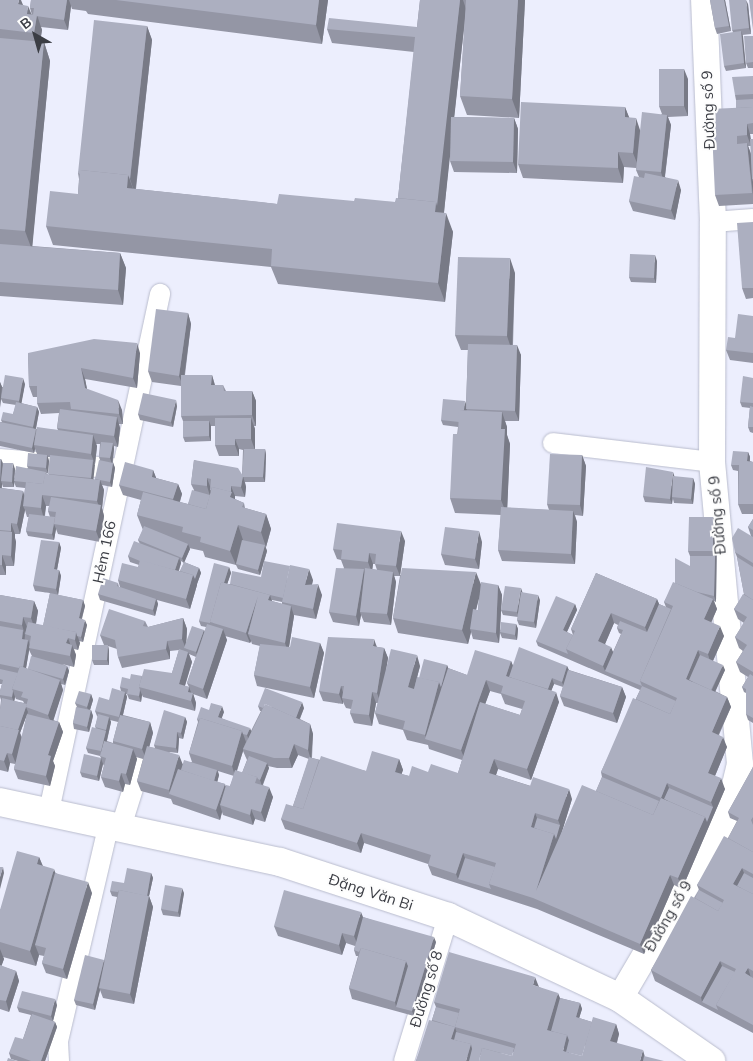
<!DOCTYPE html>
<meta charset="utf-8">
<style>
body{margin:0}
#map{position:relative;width:753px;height:1061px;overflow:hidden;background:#eceefd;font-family:Mulish,sans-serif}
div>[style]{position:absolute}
.roads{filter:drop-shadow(0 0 1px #b9bccd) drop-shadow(0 0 1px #b9bccd)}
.minor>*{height:20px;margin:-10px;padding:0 10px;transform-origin:10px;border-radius:10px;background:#fff}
.tertiary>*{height:26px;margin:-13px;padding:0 13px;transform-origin:13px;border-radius:13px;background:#fff}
.secondary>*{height:28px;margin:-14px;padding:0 14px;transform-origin:14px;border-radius:14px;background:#fff}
.wall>*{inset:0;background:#9496a5}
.shaded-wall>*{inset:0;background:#787a86}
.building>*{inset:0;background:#acafc0}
span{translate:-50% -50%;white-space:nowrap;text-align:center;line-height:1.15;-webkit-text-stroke:4px #fdfdfd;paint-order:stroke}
.street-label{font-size:15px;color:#3b3d44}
.north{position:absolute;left:10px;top:10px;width:50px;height:50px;-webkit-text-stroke:4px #fdfdfd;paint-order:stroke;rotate:322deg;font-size:14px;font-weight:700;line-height:20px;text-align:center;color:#3b3d44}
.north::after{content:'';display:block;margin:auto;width:18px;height:22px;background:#3b3d44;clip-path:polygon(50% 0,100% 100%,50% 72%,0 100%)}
</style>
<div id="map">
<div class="roads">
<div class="minor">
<i style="left:713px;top:222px;width:40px;rotate:-4.3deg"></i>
<i style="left:553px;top:443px;width:160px;rotate:6.8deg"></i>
<i style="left:0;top:459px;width:122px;rotate:4.7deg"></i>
<i style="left:49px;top:811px;width:529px;rotate:-77.88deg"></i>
<i style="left:121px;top:827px;width:67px;rotate:-72.6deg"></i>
<i style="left:59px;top:1061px;width:20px;rotate:-93deg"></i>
<i style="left:58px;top:1041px;width:223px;rotate:-76.8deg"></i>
<i style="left:404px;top:1061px;width:151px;rotate:-73deg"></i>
</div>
<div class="tertiary">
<i style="left:620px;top:998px;width:213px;rotate:-59.6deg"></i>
<i style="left:728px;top:814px;width:51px;rotate:-76.5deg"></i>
<i style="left:740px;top:764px;width:303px;rotate:-95.3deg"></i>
<i style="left:712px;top:462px;width:240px;rotate:-89.8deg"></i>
<i style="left:713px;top:222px;width:222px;rotate:-92.3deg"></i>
</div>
<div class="secondary">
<i style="left:0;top:802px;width:286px;rotate:12.1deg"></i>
<i style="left:280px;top:862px;width:177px;rotate:18.1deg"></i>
<i style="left:448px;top:917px;width:190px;rotate:25.2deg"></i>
<i style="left:620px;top:998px;width:111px;rotate:34.7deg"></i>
</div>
</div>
<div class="wall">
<i style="clip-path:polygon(0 0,23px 5px,32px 15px,30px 8px,31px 0,328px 0,322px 44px,88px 14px,86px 11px,72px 9px,71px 6px,68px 30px,41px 27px,42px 30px,40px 42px,44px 42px,50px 61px,32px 246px,120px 253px,126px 268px,123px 305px,0 296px)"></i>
<i style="clip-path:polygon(420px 0,525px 0,519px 118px,467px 115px,460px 96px,465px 20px,454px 117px,514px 118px,518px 129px,517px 173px,454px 172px,450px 161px,450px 151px,444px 213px,453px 232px,445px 302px,278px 284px,271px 267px,53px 245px,46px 226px,78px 194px,79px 179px,78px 173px,147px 26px,152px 40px,136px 189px,277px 204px,354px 201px,395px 202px,398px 198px,414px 52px,332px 43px,327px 29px,417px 27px)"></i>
<i style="clip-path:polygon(710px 0,725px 0,731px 31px,717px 34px,715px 28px)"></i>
<i style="clip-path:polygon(748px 4px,751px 34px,742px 35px,746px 68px,726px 71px,724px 66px,733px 32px,732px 30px)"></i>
<i style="clip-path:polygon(753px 36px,753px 68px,748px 68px,746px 63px)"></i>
<i style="clip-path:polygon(evenodd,753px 76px,753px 134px,750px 134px,751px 139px,753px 139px,753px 204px,719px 206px,715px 195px,736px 108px,736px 100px,735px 95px,753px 76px,748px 146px,751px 146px,751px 154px,748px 146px)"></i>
<i style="clip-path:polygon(688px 79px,688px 116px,668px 117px,671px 125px,665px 177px,681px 190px,675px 220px,633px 211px,629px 201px,639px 177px,636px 170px,636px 168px,624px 167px,623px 183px,523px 178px,518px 164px,625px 107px,629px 118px,640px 131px,662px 114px,659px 106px)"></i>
<i style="clip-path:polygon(753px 222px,753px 298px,746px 299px,742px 288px)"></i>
<i style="clip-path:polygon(657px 261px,656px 283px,631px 282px,629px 277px)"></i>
<i style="clip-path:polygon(515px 273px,513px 345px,521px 355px,519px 421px,505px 421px,507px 427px,507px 435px,510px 444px,507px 508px,549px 510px,547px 504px,582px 455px,586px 466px,583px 516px,575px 515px,577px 522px,575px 564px,502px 561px,498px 550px,501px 515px,455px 513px,450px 498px,458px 427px,443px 425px,441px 420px,466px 405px,468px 350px,461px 350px,455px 335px)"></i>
<i style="clip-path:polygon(evenodd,188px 313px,191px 324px,185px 375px,212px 375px,215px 385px,223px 385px,226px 391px,252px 391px,256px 401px,256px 426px,254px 426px,255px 429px,255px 449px,265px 449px,266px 455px,265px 482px,245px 482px,246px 487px,245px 497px,235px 496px,235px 499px,244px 503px,245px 508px,266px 514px,271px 529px,266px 547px,265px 546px,267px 551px,260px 575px,238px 569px,236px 565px,205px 557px,203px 551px,189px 548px,190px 549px,184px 562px,199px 568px,201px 573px,197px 584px,197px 585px,190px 609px,157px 600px,158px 604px,155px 616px,100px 600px,98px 594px,118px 583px,119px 587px,120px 587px,118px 580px,138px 567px,139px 565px,130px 562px,128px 556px,140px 544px,138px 540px,143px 530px,137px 515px,141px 500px,123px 495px,119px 485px,153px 470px,156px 478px,178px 484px,182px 494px,180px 502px,188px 504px,194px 490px,191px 484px,194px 460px,242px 476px,243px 450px,239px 449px,239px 456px,219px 456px,215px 445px,215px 426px,211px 426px,211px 441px,185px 442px,183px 437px,183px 421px,181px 416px,181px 386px,152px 382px,148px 371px,188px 313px,181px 561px,184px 563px,180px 571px,179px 571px,181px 563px,181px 561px)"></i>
<i style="clip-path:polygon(753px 316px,753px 363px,730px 360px,726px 350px)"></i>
<i style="clip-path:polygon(evenodd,28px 353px,140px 353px,137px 388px,85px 379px,87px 389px,122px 410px,123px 424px,119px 424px,120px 428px,118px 447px,114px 446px,114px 449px,113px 462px,115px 468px,112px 487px,102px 485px,104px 490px,102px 508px,104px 516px,100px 542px,58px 534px,56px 529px,54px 540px,28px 536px,26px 531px,29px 517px,27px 517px,25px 510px,20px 534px,15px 534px,15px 538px,16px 542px,14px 566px,6px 566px,6px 575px,0 575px,0 459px,1px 459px,3px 463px,15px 469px,14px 478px,28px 468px,27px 466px,37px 454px,35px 449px,34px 453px,0 446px,0 422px,2px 422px,1px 420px,13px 414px,16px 405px,3px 403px,1px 399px,0 408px,0 382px,2px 387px,25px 384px,21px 403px,37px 407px,39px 412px,36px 429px,58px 430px,57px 428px,59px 413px,41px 414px,37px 403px,37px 397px,33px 397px,29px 386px,28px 353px,96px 444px,100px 444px,99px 457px,100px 460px,95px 480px,93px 479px,94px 464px,95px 464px,97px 446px,96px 444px,28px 353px,48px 457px,50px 457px,49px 475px,47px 474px,46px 473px,48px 473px,49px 461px,48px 457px,28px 353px,14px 482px,16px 487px,25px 488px,24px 496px,23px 491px,2px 488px,2px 484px,3px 487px,14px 487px,14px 482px,28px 353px,46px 506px,49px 506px,48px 511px,50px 517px,45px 516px,46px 506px)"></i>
<i style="clip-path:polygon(753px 378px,753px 433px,750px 432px,748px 427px,750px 408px,742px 407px,740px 402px)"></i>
<i style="clip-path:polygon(177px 406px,173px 427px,140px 420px,138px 414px)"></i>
<i style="clip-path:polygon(748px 452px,750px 457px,750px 461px,753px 462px,753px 514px,742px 514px,738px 504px,738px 471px,733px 470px,731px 465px)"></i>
<i style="clip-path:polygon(693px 478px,695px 484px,693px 504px,674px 503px,673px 499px,672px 504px,645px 502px,643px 496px)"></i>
<i style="clip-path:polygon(evenodd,713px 517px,717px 527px,716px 602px,714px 601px,717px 609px,711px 622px,724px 636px,713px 661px,725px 670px,715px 691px,727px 697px,731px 707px,719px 735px,727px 747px,715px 776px,725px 789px,682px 889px,674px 885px,644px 954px,537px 909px,432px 875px,428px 865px,428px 864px,364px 843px,361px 853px,285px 829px,281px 819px,293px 806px,309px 759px,298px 755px,292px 768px,277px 768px,268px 766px,269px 768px,263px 785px,273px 797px,265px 822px,255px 819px,253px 825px,223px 815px,222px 812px,220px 820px,173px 804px,171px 799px,141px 791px,137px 781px,143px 759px,136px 757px,137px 759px,130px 785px,125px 784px,123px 792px,105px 787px,101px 777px,104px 766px,103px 764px,99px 781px,82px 777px,80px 772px,101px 758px,100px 756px,88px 753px,86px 748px,96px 728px,95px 727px,98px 717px,97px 716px,95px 711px,121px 691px,120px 687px,130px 679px,142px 676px,172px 673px,179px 650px,170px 651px,170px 659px,122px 668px,118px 657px,117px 649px,108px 646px,109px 651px,109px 665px,94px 665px,92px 660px,104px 645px,100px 635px,145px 621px,148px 627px,183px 618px,187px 629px,186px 643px,204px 630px,205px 632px,206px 627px,201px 626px,199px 621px,229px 567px,231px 573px,227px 584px,230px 584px,261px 577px,313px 580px,312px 585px,322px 595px,316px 619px,294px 615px,294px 616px,289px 647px,320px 643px,324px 653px,314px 698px,257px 686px,254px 675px,260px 646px,252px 644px,251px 641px,250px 643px,225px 636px,227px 640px,207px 699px,193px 694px,196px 703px,195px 711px,143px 697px,142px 695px,141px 702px,129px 699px,127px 694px,126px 694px,127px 697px,123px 715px,150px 722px,153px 733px,149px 747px,155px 748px,154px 745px,185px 717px,187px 722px,183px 739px,179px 738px,178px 753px,169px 752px,182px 764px,192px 762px,189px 753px,198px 722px,197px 719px,209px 710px,224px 712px,221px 718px,251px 731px,261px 711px,260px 711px,258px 706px,304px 708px,300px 719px,310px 724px,313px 734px,312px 758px,366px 771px,399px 759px,403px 770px,401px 774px,409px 776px,428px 772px,458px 773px,462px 760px,429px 749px,428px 745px,407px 740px,403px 730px,379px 724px,375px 713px,378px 703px,376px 703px,372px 726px,354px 723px,350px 713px,351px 709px,346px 708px,343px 702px,343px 704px,323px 701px,319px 691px,377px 647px,384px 648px,388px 658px,386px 669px,420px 666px,417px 677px,419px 678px,447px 665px,448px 668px,467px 675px,511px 661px,513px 666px,567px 666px,569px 670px,622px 687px,626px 697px,617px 723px,564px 706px,560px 696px,563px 687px,554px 684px,551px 691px,559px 702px,531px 780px,498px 769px,496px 775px,572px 799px,561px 834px,596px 791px,602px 777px,601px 772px,640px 690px,538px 646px,536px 641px,575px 604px,577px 610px,567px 632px,573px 635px,571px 629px,596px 573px,657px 599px,659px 604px,666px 607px,664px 602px,675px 583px,690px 566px,690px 556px,688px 551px,713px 517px,272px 600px,282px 602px,282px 604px,272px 601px,272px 600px,713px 517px,614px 623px,618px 625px,617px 628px,619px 633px,621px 634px,613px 652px,605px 644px,614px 623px,713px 517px,189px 654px,196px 657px,187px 683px,189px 687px,185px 686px,192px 662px,189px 654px,713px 517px,490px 691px,501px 694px,505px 704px,522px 709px,520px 715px,485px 704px,490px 691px,713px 517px,110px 720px,118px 722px,113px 741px,113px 743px,107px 741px,111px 722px,110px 720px,713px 517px,243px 751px,247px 760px,242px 773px,237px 771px,243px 751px,713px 517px,218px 771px,234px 776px,230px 786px,225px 786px,225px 784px,217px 782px,219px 775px,218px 771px)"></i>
<i style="clip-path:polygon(753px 519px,753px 723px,748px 720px,746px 714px,746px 693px,744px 692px,742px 687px,748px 677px,740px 672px,736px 662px,743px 651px,739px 648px,735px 637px,744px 623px,738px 619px,734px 609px,744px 594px,737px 557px,735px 552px,751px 536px,748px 527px)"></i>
<i style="clip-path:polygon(evenodd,405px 541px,400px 575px,481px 585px,498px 585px,502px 595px,500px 630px,516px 624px,518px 629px,517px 640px,502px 638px,500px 633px,499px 643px,473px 639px,471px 632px,468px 644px,398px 633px,393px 618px,400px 576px,394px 576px,396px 582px,391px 625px,364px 622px,361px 615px,359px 626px,333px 622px,329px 612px,344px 568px,341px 560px,337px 559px,333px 549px,405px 541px,373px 564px,375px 564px,377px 570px,372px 569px,373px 564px,405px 541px,479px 596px,478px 610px,476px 610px,479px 596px)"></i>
<i style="clip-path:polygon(evenodd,59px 542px,61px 548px,57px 570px,59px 570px,61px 576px,58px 595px,83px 600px,85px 606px,82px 619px,87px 625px,83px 642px,79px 641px,80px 643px,78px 650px,74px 649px,76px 655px,74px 667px,62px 664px,67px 666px,69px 671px,65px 685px,61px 684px,63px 690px,53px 720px,59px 722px,63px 732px,53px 761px,55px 766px,50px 786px,18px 779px,14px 769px,15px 764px,10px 763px,8px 772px,0 770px,0 709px,1px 700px,0 697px,0 691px,2px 684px,0 684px,0 595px,34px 601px,38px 611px,36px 624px,43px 626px,50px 593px,35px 591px,33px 585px,59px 542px,29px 650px,32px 656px,28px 669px,26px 668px,29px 650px,59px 542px,15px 697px,16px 699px,23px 701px,24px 703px,14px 701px,15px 697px,59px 542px,27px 714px,22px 737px,20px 733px,27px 714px)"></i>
<i style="clip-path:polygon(482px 542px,479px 569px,445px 565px,441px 554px)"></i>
<i style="clip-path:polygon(540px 600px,536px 628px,519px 625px,517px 620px,518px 617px,503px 615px,501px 610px)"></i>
<i style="clip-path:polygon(91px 694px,93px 700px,90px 710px,91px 710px,93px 716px,89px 732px,74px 729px,73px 723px,77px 707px,75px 703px)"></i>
<i style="clip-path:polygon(753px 767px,753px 1033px,655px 981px,651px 970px,699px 890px,697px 885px,728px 838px,737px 821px,730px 818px,728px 812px)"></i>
<i style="clip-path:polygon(39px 857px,43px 866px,92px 893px,67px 979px,46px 973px,42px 963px,44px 956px,39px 955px,36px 966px,3px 957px,4px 959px,1px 966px,16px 971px,19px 981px,9px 1012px,0 1009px,0 910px)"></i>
<i style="clip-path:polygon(151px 873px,153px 878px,149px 896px,153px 907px,134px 1004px,103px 998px,100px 990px,95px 1010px,76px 1005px,74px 1000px,104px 961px,117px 897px,112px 896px,110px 891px,124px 883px)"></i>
<i style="clip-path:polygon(184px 893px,180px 917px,163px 915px,161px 909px)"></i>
<i style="clip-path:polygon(363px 917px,436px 942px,414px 1016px,352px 999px,349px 988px,358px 956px,356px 956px,354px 950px,355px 946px,346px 943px,342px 955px,278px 936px,274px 926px)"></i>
<i style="clip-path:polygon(539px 987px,560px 998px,580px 1003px,582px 1009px,579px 1018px,592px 1022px,616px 1024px,619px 1034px,617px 1043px,416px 1061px,432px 1020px,436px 1007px,434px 1002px)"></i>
<i style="clip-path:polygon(57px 1005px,53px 1021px,55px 1022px,57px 1027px,45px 1061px,18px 1061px,11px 1059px,9px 1053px,23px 1039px,31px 1015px,19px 1012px,17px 1007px)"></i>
</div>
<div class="shaded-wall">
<i style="clip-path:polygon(19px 0,21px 0,25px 10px,18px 4px)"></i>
<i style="clip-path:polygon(67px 0,69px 0,71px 6px,68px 30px,64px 20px)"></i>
<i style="clip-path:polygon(319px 0,328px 0,322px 44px,316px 25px)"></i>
<i style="clip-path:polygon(460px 0,463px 0,466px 9px,442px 230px,435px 212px)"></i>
<i style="clip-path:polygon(518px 0,525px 0,519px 118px,512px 99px)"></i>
<i style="clip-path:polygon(724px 0,725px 0,731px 31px,729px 26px)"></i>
<i style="clip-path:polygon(746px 0,748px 4px,751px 34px,749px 28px)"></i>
<i style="clip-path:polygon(28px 6px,34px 20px,27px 14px)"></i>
<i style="clip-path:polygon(37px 15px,42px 30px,39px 48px,34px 33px)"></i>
<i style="clip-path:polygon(147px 26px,152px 40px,135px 194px,130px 179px)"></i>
<i style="clip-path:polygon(741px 31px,743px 36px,746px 68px,744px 63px)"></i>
<i style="clip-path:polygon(44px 42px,50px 61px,32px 250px,25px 231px)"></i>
<i style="clip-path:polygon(684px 69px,688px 79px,688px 116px,684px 106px)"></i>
<i style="clip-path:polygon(625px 107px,631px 122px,625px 117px)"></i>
<i style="clip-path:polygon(667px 115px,671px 125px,664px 183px,661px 172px)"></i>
<i style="clip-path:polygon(514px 118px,518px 129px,517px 173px,513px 162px)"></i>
<i style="clip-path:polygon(636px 118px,641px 133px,639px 168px,633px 153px)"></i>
<i style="clip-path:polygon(747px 124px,750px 134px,751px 146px,747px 135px)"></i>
<i style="clip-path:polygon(747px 143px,751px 154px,752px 179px,753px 182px,753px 195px)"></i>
<i style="clip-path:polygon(618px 152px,624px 167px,623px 183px,618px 168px)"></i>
<i style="clip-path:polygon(128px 175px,135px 194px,127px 188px)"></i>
<i style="clip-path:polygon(678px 180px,681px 190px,675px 220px,671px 210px)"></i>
<i style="clip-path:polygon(446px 213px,453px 232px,445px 302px,438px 283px)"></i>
<i style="clip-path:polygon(120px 253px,126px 268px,123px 305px,118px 290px)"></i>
<i style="clip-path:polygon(655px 255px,657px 261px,656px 283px,654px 278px)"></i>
<i style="clip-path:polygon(510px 258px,515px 273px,512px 351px,507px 336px)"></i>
<i style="clip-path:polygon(188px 313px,191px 324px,183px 386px,179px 376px)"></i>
<i style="clip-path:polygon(137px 343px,140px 353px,137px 388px,133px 378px)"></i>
<i style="clip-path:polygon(517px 345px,521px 355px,519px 421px,515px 411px)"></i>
<i style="clip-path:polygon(81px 368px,85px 379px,89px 399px,85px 388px)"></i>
<i style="clip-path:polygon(212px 375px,215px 386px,211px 385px)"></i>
<i style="clip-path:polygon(23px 378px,25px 384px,21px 406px,19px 401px)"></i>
<i style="clip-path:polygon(0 382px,2px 387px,0 407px)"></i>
<i style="clip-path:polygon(252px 391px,256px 401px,256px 426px,252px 415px)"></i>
<i style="clip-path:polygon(118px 400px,122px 410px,123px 424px,119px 414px)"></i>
<i style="clip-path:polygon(176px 400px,177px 406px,173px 427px,171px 422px)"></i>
<i style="clip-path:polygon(465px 401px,467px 407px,464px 428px,462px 423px)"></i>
<i style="clip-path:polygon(37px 407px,39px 412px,35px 432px,33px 427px)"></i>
<i style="clip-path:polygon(502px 412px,507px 427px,507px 435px,510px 444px,507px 515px,501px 500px,501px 429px)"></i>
<i style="clip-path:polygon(117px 417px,120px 428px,118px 447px,114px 436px)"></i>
<i style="clip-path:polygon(251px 418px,255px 429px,255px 450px,251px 439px)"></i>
<i style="clip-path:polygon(209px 421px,211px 426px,211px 441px,209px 436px)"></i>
<i style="clip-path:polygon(36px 429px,34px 445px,35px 449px,34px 453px,32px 448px)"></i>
<i style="clip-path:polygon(93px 435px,97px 446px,95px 464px,91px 454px)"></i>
<i style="clip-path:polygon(235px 439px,239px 449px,239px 456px,235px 445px)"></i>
<i style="clip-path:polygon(113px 443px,114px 449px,112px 464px,110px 458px)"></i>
<i style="clip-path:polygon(265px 449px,266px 455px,265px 482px,263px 477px)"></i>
<i style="clip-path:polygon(748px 452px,750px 457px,749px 467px,747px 461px)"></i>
<i style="clip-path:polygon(47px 455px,49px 461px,48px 473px,46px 468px)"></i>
<i style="clip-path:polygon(582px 455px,586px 466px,583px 516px,580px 505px)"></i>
<i style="clip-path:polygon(1px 459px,3px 465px,1px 481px,2px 484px,1px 492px,0 488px)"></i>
<i style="clip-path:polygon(93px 460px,95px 465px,93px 483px,91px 478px)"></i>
<i style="clip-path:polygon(13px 463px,15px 469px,14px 487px,12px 482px)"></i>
<i style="clip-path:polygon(113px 463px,115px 468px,112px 487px,110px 482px)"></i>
<i style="clip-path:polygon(153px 470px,157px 480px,152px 477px)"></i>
<i style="clip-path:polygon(673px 472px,675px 478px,672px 497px,672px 504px,670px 499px)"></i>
<i style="clip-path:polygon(243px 476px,246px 487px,245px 497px,241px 487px)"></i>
<i style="clip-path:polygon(207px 478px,211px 489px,210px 490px,211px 493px,210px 496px,207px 486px)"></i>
<i style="clip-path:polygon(693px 478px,695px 484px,693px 504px,691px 499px)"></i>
<i style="clip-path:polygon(100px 480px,104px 490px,102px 508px,104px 516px,100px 542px,96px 531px,100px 509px,97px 501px)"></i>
<i style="clip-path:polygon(178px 484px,182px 494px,177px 510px,173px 499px)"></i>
<i style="clip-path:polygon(231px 486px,235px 496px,235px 500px,230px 497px)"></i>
<i style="clip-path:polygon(23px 491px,26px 502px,23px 506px,25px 510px,20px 534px,17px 524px)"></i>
<i style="clip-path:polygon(42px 495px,46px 506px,44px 519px,41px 508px)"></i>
<i style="clip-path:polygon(573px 511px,577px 522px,575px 564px,571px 554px)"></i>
<i style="clip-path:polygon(266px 514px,271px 529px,266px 547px,261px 532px)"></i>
<i style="clip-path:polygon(713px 517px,717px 527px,716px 602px,714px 596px,715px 556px,713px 551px)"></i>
<i style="clip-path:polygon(11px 523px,15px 534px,15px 538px,16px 542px,14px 566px,11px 556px,12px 535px,11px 531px)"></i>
<i style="clip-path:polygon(54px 524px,56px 529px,54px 540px,52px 534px)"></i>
<i style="clip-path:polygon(238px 525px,243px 540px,236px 565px,230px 551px)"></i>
<i style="clip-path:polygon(401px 531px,405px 541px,400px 576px,396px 566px)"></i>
<i style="clip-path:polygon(479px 531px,482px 542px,479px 569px,475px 559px)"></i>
<i style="clip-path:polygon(59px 542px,61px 548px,56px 575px,54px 569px)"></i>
<i style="clip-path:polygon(188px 544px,190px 549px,184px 563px,182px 558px)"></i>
<i style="clip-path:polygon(265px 545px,267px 551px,260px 575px,258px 570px)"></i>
<i style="clip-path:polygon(369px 553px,373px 564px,372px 573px,368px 562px)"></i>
<i style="clip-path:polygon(2px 555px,6px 566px,6px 575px,2px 565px)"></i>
<i style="clip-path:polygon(179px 558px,181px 563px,176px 578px,174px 573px)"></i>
<i style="clip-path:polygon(229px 567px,231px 573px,214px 623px,211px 622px)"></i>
<i style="clip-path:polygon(199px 568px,201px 573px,197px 584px,197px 585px,190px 609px,186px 599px,193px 575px)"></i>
<i style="clip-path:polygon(309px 569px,313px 580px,309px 596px,305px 585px)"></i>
<i style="clip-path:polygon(364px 569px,367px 579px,360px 612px,361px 615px,359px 626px,356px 616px)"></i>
<i style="clip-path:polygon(59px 570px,61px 576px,58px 595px,56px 589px)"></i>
<i style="clip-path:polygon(393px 572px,396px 582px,391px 625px,387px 614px)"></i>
<i style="clip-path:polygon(476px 572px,482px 587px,471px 629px,470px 629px,471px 632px,468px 644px,462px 630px)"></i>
<i style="clip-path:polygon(318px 584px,322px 595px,316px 619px,313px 609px)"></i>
<i style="clip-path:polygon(498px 585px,502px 595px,499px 643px,496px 633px)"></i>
<i style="clip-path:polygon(521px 588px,523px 594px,519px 617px,517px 612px)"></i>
<i style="clip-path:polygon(270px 595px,273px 605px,268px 600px)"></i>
<i style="clip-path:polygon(538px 595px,540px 600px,536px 628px,534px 622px)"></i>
<i style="clip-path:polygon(258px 596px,248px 634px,251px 641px,250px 643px,246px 633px)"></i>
<i style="clip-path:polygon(156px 599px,158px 604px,155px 616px,153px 610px)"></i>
<i style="clip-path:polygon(657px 599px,661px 609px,649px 637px,645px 627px)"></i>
<i style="clip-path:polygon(713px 599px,717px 609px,708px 630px,704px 619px)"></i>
<i style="clip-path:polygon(83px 600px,85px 606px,80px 624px,79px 618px)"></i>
<i style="clip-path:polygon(34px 601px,38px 611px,35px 629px,31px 618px)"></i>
<i style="clip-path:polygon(575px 604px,577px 610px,565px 636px,563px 630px)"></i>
<i style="clip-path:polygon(291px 606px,294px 616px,288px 653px,285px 643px)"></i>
<i style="clip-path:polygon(611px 613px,614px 623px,602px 651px,598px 641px)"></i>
<i style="clip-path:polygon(23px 617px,27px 627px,25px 635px,22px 625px)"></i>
<i style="clip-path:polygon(183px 618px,187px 629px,186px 649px,182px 639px)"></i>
<i style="clip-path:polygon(85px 620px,87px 625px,83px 642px,81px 637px)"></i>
<i style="clip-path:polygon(516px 624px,518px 629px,517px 640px,515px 635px)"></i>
<i style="clip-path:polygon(720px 626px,724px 636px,711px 665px,708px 654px)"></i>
<i style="clip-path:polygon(223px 629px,227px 640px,207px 699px,203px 689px)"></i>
<i style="clip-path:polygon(23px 630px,25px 635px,24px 645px,22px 639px)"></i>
<i style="clip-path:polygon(204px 630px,206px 636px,198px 657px,196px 652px)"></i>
<i style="clip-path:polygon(76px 632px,80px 643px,78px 650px,75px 640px)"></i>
<i style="clip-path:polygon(68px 638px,72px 649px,72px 645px,76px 655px,74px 667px,66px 643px)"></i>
<i style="clip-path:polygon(374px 639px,378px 650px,373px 646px)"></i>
<i style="clip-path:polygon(28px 640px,30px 645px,25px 674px,23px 668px)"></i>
<i style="clip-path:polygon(167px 641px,170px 651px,170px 659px,166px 649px)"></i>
<i style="clip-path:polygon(320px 643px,324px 653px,314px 698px,310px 687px)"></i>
<i style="clip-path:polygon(108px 645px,109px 651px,109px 665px,107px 660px)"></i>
<i style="clip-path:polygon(611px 647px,615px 657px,605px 671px,603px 666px)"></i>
<i style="clip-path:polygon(384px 648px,388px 658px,381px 704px,377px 693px)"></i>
<i style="clip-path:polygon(698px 650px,702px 661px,691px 685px,686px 679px)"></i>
<i style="clip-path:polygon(188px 652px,192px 662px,182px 695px,179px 684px)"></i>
<i style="clip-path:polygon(417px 655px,420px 666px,412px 697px,408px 687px)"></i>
<i style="clip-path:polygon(511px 661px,515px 671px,511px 682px,506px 676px)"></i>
<i style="clip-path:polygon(447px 665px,449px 670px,443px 693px,441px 687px)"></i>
<i style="clip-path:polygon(723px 665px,725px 670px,712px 699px,710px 694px)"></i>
<i style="clip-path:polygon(67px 666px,69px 671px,65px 685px,63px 679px)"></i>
<i style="clip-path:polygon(567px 666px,569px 671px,564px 687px,562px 682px)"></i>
<i style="clip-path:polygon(552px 678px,554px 684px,548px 699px,546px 694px)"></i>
<i style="clip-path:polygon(60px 680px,63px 690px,52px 725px,48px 715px)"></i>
<i style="clip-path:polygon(486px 680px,490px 691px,465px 760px,461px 750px)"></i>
<i style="clip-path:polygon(439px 682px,443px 693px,427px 739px,425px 735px)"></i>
<i style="clip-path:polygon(341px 686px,344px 696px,342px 698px,343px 702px,343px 704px,339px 694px)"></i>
<i style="clip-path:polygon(189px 687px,192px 695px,193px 693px,196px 703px,195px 711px,188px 692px)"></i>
<i style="clip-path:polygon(622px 687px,626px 697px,617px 723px,613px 713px)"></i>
<i style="clip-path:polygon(140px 690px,142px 695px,141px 702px,139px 696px)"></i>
<i style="clip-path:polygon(13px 691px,15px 697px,14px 703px,12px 697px)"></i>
<i style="clip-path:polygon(125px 692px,127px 697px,121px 723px,119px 717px)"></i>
<i style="clip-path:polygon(372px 692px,376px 703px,372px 726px,369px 715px)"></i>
<i style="clip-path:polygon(556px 692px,559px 702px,531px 780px,527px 769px)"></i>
<i style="clip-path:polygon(91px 694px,93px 700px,89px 713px,87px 707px)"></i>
<i style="clip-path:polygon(727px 697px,731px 707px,715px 742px,712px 732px)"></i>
<i style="clip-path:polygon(302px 702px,304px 708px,297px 725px,295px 720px)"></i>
<i style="clip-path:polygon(222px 706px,224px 712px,220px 723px,218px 717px)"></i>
<i style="clip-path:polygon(26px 707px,28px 712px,20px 733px,22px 740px,16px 764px,12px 754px,16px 734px)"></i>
<i style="clip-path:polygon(91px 710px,93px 716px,89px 732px,87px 727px)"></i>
<i style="clip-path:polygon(109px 717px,111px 722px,103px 757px,101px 751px)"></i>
<i style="clip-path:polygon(185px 717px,187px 722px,183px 739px,181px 733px)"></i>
<i style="clip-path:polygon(59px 722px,63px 732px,53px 761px,55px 766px,50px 786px,46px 776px,48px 755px)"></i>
<i style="clip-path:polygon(150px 722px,153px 733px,146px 759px,142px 749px)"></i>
<i style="clip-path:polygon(310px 724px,313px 734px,311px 760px,308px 750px)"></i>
<i style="clip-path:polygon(250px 728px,252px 733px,249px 741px,247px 735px)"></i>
<i style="clip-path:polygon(242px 731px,246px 742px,243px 749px,243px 751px,235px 776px,232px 766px)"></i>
<i style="clip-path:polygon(177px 732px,179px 738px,178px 753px,176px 748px)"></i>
<i style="clip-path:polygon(723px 737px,727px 747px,712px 783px,708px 773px)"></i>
<i style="clip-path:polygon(294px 744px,298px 755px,292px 768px,289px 758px)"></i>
<i style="clip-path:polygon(133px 749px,137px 759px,130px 785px,126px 774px)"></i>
<i style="clip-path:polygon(7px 753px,10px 763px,8px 772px,4px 761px)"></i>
<i style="clip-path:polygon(179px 755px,183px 765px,171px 795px,169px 790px)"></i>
<i style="clip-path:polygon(101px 758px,103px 764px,99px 781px,97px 776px)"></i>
<i style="clip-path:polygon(399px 759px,403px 770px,399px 782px,395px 772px)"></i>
<i style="clip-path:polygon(494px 759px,498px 769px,493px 784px,489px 773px)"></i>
<i style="clip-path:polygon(267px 763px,269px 768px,262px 786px,260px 780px)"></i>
<i style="clip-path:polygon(217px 770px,219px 775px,216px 787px,214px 781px)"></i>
<i style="clip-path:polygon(121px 773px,125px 784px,123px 792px,119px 781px)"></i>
<i style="clip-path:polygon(721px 778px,725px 789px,682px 889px,678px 878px,705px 817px,713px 807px,711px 802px)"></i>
<i style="clip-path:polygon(667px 783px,671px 793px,666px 804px,661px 798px)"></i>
<i style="clip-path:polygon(225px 784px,228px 794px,220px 805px,222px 812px,220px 820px,216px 810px)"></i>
<i style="clip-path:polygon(269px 787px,273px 797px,265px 822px,261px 812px)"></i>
<i style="clip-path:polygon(569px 789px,572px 799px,558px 845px,536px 891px,554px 834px,560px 825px,558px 820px)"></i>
<i style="clip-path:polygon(251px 809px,255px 819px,253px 825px,250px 815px)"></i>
<i style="clip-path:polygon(535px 813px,539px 823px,536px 833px,531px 827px)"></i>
<i style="clip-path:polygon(361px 833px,364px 843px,361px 853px,357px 843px)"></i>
<i style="clip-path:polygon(463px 853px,467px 863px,458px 879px,456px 874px)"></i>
<i style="clip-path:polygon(39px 857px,45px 872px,37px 864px)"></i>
<i style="clip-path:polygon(3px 867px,4px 873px,0 889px,0 877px)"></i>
<i style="clip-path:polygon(742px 868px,746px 878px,739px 891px,733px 884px)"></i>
<i style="clip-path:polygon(54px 869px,59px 883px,35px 945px,39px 955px,36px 966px,30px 951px)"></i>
<i style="clip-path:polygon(151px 873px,153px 878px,149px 896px,153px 907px,134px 1004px,130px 994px)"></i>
<i style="clip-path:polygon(670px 875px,674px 885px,644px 954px,640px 944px)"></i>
<i style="clip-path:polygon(88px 882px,92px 893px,67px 979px,63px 969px)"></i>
<i style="clip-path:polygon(182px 888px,184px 893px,180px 917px,178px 912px)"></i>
<i style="clip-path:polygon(361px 912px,365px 922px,358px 946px,354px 936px)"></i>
<i style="clip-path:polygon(342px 933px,346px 943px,342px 955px,339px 945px)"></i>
<i style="clip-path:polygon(434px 937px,436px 942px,414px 1016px,412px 1011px)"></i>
<i style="clip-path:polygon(0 949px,4px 959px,0 970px)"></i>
<i style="clip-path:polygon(104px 960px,106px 965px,99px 988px,100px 990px,95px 1010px,93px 1004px)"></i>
<i style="clip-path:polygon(406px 961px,410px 971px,396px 1007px,395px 1002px)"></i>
<i style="clip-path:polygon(720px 961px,724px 971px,702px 1002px,701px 997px)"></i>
<i style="clip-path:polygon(748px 968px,751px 978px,745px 973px)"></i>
<i style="clip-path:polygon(16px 971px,19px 981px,9px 1012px,6px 1001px)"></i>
<i style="clip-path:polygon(535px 977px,539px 987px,533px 985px)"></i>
<i style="clip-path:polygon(558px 993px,562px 1003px,552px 1036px,547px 1030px)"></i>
<i style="clip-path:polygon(55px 999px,57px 1005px,53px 1021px,51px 1016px)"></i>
<i style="clip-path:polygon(580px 1003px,582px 1009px,578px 1022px,576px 1017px)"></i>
<i style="clip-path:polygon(55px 1022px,57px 1027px,45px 1061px,41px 1061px)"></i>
<i style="clip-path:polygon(616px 1024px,619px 1034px,614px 1052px,610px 1041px)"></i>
<i style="clip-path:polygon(455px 1027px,458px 1037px,456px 1045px,451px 1039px)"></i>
<i style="clip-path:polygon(567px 1035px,571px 1046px,568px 1057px,563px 1051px)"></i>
<i style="clip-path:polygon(471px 1044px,474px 1054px,472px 1061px,466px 1061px)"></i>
<i style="clip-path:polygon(643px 1050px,646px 1061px,640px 1061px)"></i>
</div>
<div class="building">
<i style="clip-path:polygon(0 0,19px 0,18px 4px,28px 6px,27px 14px,37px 15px,34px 33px,0 29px)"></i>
<i style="clip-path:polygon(31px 0,67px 0,64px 20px,36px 16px,37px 15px,33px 15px,34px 8px,30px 8px)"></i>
<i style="clip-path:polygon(116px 0,319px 0,316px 25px)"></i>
<i style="clip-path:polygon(420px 0,460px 0,437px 206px,436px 202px,398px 198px,415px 37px,327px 29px,329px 18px,417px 27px)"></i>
<i style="clip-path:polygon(466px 0,518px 0,512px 99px,460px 96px)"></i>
<i style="clip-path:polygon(710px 0,724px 0,729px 26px,715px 28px)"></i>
<i style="clip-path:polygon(729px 0,746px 0,749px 28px,732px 30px)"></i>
<i style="clip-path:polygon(749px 0,753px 0,753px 30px)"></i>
<i style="clip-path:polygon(94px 20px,147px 26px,130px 179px,128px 175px,80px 170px,80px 174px,78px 173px)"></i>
<i style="clip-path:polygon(741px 31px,744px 63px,724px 66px,720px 34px)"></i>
<i style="clip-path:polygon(744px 36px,753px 36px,753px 62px,746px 63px)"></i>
<i style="clip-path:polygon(0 38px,44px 42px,25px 231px,0 229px)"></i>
<i style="clip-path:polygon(659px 69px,684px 69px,684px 106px,659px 106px)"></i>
<i style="clip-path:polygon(753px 76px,753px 94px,735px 95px,732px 77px)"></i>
<i style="clip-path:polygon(753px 99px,753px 107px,736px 108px,736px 100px)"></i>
<i style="clip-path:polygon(521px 102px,625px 107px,625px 117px,636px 118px,633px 153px,618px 152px,618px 168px,518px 164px)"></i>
<i style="clip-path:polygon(753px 107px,753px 123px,747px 124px,747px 135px,737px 136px,737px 144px,747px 143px,752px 193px,715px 195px,711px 109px)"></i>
<i style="clip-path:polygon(642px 112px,667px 115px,661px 172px,636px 170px)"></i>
<i style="clip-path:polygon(451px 117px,514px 118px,513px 162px,450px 161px)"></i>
<i style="clip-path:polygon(750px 139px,753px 139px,753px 179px,752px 179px)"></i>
<i style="clip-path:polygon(80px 170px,128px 175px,127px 188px,261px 202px,277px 204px,279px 194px,354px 201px,355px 198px,395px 202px,396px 198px,436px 202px,435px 212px,446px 213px,438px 283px,271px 266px,272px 249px,46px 226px,50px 191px,78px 194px)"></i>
<i style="clip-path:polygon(645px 173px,678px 180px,671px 210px,629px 201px,634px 176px,644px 178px)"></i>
<i style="clip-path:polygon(753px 222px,753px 288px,742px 288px,737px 223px)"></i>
<i style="clip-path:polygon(0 244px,120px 253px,118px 290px,0 282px)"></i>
<i style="clip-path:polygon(630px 254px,655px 255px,654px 278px,629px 277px)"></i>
<i style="clip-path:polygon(458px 257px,510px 258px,507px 336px,455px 335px)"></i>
<i style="clip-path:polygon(156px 309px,188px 313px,179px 376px,148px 371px)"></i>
<i style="clip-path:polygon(738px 314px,753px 316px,753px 353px,726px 350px,728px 337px,735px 338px)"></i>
<i style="clip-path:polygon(94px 339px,137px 343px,133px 378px,81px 368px,85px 388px,118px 400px,119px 414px,71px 409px,70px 402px,37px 403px,37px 386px,29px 386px,28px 353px)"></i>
<i style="clip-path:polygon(468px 344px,517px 345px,515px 411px,466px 409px)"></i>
<i style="clip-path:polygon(5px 375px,23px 378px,19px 401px,1px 398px)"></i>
<i style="clip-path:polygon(181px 375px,212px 375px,211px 385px,223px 385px,224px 391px,252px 391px,252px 415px,181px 416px)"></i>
<i style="clip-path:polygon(743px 376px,753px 378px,753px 403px,740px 402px)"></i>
<i style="clip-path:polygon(143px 393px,176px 400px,171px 422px,138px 414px)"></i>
<i style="clip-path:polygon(443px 399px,465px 401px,464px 410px,459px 410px,459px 422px,441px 420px)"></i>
<i style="clip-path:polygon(16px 402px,37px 407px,33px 427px,1px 420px,3px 412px,13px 414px)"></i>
<i style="clip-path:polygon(750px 406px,753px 407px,753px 427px,748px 427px)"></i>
<i style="clip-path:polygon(60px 409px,117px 417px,114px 436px,57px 428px)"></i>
<i style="clip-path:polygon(459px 410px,502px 412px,501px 429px,505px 429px,501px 500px,450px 498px,453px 434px,458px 434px)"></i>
<i style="clip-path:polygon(215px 418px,251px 418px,251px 439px,235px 439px,235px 445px,215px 445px)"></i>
<i style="clip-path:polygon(183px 421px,209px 421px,209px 436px,183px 437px)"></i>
<i style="clip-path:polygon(0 422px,36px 429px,32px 448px,0 441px)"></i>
<i style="clip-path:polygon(37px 427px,93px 435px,91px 454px,34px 445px)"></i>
<i style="clip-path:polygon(101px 442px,113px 443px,110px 458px,99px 457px)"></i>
<i style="clip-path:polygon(244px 449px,265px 449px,263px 477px,242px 477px)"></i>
<i style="clip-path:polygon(733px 451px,748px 452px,747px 461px,753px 462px,753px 465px,731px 465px)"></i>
<i style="clip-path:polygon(28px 453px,47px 455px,46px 468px,27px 466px)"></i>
<i style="clip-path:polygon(550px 454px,582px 455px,580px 505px,547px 504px)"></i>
<i style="clip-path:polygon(50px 455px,93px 460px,91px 478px,48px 474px)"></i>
<i style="clip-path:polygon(0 459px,1px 459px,0 478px)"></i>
<i style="clip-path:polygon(99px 460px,113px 463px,110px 482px,95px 479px)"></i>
<i style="clip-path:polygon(194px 460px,238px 468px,243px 476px,241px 487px,231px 486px,231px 492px,212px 487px,211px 490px,210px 490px,211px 479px,207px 478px,207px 486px,191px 484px)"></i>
<i style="clip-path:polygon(125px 462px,153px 470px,152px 477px,178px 484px,173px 499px,119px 485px)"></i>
<i style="clip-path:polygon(3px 463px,13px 463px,12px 482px,1px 481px)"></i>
<i style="clip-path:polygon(739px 465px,753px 465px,753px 504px,738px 504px)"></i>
<i style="clip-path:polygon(16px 466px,46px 472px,43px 484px,14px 481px)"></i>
<i style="clip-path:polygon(646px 467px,673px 472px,670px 499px,643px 496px)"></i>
<i style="clip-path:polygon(45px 474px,100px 480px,97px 501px,42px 495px,41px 508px,23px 506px,26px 482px,43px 484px)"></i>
<i style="clip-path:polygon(673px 476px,693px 478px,691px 499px,672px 497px)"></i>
<i style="clip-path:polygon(212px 487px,232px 492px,230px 497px,244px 503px,242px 507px,266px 514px,261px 532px,238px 525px,230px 551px,200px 542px,201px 537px,182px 532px,183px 527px,137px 515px,143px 492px,206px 509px)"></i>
<i style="clip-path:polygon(0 488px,23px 491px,17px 524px,11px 523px,11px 531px,0 530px)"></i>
<i style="clip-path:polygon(192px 490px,210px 495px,206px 509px,188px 504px)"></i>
<i style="clip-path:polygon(51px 497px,101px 505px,96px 531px,54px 524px,56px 512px,48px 511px)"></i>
<i style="clip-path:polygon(501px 507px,573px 511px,571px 554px,498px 550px)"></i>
<i style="clip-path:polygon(29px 514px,55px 517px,52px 534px,26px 531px)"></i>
<i style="clip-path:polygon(689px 517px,713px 517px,713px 551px,688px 551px)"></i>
<i style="clip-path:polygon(753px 519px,753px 530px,748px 527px)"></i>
<i style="clip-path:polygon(337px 523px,401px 531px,396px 566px,375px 564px,376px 554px,369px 553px,368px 562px,341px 559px,342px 550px,333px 549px)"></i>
<i style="clip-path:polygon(144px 526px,188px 544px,182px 558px,138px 540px)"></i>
<i style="clip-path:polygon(445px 527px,479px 531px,475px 559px,441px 554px)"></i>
<i style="clip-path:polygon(738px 528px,753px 537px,753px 563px,735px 552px,732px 538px)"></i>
<i style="clip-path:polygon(0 531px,12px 532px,11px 556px,2px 555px,2px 565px,0 565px)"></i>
<i style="clip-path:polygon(41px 540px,59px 542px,54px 569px,59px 570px,56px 589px,33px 585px)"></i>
<i style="clip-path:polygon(242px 540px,265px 545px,258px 570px,236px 564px)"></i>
<i style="clip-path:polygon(134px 541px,179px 558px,175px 570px,140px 561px,128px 556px)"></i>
<i style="clip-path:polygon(690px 556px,715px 556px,714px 596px,697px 592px,675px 583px,675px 558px,690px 566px)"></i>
<i style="clip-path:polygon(737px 557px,753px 567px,753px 600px,744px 594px)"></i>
<i style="clip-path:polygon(140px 560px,193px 575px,186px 599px,118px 580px,122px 563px,138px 567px)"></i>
<i style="clip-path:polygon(264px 561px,290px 566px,283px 598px,270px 595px,230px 584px,232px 571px,261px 577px)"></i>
<i style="clip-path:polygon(184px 562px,199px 568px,195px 579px,193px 575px,180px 571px)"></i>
<i style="clip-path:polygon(214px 563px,229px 567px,224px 583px,221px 582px,210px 622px,210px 623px,199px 621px)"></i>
<i style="clip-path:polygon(290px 565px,309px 569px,305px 585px,318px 584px,313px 609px,282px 602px)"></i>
<i style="clip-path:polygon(336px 568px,364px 569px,356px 616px,329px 612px)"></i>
<i style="clip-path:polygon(365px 568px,393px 572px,387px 614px,360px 612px)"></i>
<i style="clip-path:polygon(402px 568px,476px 572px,462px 630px,393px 618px)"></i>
<i style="clip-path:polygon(596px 573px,657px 599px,645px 627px,611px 613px,598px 641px,611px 647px,603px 666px,566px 649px,575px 631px,571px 629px)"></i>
<i style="clip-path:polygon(103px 578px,118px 583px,117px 586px,156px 599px,153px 610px,98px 594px)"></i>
<i style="clip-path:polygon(221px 582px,270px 595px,268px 600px,291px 606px,285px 643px,248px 634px,258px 596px,246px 633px,210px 622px)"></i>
<i style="clip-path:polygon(481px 582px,498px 585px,496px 633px,470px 629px,473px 609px,478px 610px)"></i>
<i style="clip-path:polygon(673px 582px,713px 599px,704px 619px,720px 626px,708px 654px,698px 650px,686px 679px,727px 697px,712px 732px,723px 737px,708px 773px,721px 778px,711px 802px,667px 783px,661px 798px,601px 772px,633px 698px,670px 714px,677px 698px,640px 681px,673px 606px,664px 602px)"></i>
<i style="clip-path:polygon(505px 586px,521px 588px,517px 612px,501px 610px)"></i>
<i style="clip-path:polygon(521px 592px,538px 595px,534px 622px,517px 620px)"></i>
<i style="clip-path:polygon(50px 593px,83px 600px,79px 618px,85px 620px,81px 637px,77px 636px,76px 632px,43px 626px)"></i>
<i style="clip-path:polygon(743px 594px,753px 600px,753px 672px,736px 662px,747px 645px,735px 637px,747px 617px,734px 609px)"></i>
<i style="clip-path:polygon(0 595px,34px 601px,31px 618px,23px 617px,22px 625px,0 621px)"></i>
<i style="clip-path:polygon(556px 596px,575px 604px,563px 630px,573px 635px,566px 649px,568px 654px,536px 641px)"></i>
<i style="clip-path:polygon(659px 604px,671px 609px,640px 681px,642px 686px,605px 671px,623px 630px,617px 628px,620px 621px,647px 632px)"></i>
<i style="clip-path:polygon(109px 609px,145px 621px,143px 626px,148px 627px,183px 618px,182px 639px,167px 641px,166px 649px,118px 657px,115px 640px,100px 635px)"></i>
<i style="clip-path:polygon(28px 622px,76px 632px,75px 640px,68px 638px,66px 643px,72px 645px,70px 656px,29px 648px,31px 636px,25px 634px)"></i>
<i style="clip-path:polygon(501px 622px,516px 624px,515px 635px,500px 632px)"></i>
<i style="clip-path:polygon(207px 624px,223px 629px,203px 689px,187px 683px)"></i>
<i style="clip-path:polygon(0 626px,23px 630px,22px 639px,28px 640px,23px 667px,20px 666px,19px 668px,0 664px)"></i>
<i style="clip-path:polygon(192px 626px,204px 630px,196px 652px,184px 648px)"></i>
<i style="clip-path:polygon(292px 637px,320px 643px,310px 687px,254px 675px,260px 644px,290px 647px)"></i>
<i style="clip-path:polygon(328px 637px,374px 639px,373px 646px,384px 648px,377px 693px,372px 692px,369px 715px,350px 713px,353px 700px,342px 698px,344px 686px,341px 686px,339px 694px,319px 691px)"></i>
<i style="clip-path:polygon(92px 645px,108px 645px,107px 660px,92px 660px)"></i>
<i style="clip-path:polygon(519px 647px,567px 666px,562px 682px,552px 678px,548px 689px,509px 677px)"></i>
<i style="clip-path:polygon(179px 649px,188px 652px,179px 684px,189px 687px,188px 692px,193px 693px,191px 701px,139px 687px,144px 669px,172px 673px)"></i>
<i style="clip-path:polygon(391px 649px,417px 655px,408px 687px,414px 689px,417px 677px,439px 682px,425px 735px,403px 729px,405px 721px,375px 713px)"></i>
<i style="clip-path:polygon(475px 650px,511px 661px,506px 676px,556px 692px,527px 769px,494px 759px,489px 773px,530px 786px,533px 777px,569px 789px,558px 820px,535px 813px,531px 827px,554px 834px,536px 891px,582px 785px,653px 815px,661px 798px,705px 817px,678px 878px,670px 875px,640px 944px,533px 898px,489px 884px,496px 863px,463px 853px,456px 874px,428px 865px,431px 855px,361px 833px,357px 843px,281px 819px,286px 804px,303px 809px,321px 756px,366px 771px,372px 751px,399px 759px,395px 772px,409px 776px,412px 766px,428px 772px,431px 764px,458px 773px,480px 702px,520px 715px,525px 701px,501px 693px,503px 686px,486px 680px,461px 750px,425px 739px,448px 668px,467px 675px)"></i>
<i style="clip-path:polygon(700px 655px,723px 665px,711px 690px,689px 680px)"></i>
<i style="clip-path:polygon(31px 656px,67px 666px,63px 679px,28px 669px)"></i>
<i style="clip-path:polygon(424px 659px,447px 665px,441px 687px,439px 682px,419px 678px)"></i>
<i style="clip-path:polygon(20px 666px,60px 680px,48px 715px,26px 707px,28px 699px,21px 697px,23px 692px,12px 689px)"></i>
<i style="clip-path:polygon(0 669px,18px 673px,12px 689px,13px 691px,12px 697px,0 695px,0 691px,3px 680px,0 679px)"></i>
<i style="clip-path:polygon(568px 670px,622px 687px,613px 713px,560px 696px)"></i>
<i style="clip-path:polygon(131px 674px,142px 676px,139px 687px,140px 690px,139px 696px,127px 694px,128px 689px,120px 687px,122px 677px,130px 679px)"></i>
<i style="clip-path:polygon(750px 674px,753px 676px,753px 718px,746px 714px,746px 689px,742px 687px)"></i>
<i style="clip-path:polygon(642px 686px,676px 701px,670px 714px,636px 699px)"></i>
<i style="clip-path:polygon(112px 688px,125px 692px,119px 717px,95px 711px,99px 697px,109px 700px)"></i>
<i style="clip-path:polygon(265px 688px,302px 702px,296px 718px,265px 704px,263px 708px,258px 706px)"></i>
<i style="clip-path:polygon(79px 691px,91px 694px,87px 707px,75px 703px)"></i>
<i style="clip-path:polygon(2px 698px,27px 704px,18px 730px,0 726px,0 709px)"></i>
<i style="clip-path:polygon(211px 703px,222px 706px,218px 717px,250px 728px,247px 735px,243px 734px,242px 731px,200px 718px,199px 720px,197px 719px,201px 707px,209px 710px)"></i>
<i style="clip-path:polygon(265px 704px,310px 724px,308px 750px,294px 744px,289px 758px,274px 758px,243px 749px)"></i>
<i style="clip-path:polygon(76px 707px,91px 710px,87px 727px,73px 723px)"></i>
<i style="clip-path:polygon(164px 710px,185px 717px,181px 733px,177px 732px,176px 748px,154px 745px)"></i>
<i style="clip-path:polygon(27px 714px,59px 722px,48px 755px,51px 756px,46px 776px,14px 769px)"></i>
<i style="clip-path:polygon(98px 714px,109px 717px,106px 730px,95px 727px)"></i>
<i style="clip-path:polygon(120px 715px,150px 722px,142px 749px,113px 741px)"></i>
<i style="clip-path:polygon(200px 718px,242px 731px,232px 766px,189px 753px)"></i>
<i style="clip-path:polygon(0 726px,19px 730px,12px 754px,7px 753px,4px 761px,0 760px)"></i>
<i style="clip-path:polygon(92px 727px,106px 731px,101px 751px,86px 748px)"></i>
<i style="clip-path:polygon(104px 741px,133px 749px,126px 774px,121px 773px,119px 781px,101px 777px,106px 758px,100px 756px)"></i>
<i style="clip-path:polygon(147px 746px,179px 755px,169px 790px,137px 781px)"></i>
<i style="clip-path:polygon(84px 754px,101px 758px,97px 776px,80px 772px)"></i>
<i style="clip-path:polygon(249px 756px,267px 763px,260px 780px,258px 779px,257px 777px,242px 773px)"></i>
<i style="clip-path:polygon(309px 757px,319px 760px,303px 809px,293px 806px)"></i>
<i style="clip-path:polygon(184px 760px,217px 770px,214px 781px,181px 770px)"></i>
<i style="clip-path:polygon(753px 767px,753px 817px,751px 820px,753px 825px,753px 852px,728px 838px,739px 818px,728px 812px)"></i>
<i style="clip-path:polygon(178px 769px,225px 784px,216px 810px,169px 794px)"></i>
<i style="clip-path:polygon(235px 770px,257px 777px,255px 783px,269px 787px,261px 812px,251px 809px,250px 815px,220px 805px,226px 785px,230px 786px)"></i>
<i style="clip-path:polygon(602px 777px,659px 801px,653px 815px,596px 791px)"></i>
<i style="clip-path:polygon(669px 788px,713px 807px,707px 822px,705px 817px,664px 799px)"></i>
<i style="clip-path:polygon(537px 818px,560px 825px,556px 839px,554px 834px,534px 828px)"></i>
<i style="clip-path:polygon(724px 836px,753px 852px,753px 874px,742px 868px,733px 884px,753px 894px,753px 971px,748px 968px,745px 973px,753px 978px,753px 1025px,716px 1005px,736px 969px,720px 961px,701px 997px,651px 970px,691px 896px,718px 911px,724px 900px,697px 885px)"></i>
<i style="clip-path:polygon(17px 851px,39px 857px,37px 864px,54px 869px,30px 951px,0 942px,0 910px)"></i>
<i style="clip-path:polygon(465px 858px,495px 867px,489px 884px,491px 889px,458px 879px)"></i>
<i style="clip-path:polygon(0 867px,3px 867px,0 877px)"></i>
<i style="clip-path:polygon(127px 868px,151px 873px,147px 896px,119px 890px,118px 892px,110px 891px,112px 881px,124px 883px)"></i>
<i style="clip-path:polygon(55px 873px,88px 882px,63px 969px,42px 963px,46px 948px,35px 945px)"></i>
<i style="clip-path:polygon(744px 873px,753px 878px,753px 894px,737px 886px)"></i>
<i style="clip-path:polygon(165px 885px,182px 888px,178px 912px,161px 909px)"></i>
<i style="clip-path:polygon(119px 890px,149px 896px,130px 994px,99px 988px)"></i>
<i style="clip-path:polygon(284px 890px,361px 912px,354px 936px,342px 933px,339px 945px,274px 926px)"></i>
<i style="clip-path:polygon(699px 890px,723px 903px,718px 911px,695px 898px)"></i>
<i style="clip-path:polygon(363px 917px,434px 937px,412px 1011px,396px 1007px,408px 966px,406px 961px,361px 948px,359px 952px,354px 950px)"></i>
<i style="clip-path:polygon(361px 948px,406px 961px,395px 1002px,349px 988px)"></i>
<i style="clip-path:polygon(449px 952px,535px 977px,533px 985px,558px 993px,547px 1030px,567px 1035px,563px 1051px,582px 1056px,593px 1017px,616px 1024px,610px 1041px,643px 1050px,640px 1061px,479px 1061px,482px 1048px,512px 1056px,516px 1044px,455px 1027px,460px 1009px,434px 1002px)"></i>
<i style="clip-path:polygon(85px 955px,104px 960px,93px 1004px,74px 1000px)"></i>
<i style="clip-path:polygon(0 965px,16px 971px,6px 1001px,0 1000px)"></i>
<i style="clip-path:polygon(722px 966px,735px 972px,716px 1005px,718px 1010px,702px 1002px)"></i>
<i style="clip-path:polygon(22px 991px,55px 999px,51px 1016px,17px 1007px)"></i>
<i style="clip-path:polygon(560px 998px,580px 1003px,576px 1017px,592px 1022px,582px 1056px,566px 1052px,569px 1040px,567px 1035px,551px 1031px)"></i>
<i style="clip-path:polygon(436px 1007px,459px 1013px,455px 1027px,432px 1020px)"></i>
<i style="clip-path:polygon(32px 1014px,55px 1022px,41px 1061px,31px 1061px,9px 1053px,15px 1037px,23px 1039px)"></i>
<i style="clip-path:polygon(429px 1020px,455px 1027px,451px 1039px,471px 1044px,466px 1061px,416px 1061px)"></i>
<i style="clip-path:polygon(456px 1032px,514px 1048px,512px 1056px,482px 1048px,479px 1061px,469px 1061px,472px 1049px,471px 1044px,454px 1040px)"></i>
<i style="clip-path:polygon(644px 1056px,664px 1061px,643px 1061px)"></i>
<i style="clip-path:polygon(8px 1058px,17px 1061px,7px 1061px)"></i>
</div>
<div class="street-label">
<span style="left:708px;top:110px;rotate:-92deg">Đường số 9</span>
<span style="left:717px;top:515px;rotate:-95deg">Đường số 9</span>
<span style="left:104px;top:552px;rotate:-78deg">Hẻm 166</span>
<span style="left:371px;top:892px;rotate:18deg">Đặng Văn Bi</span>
<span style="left:668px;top:916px;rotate:-60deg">Đường số 9</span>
<span style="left:426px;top:989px;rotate:-73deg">Đường số 8</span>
</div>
<div class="north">B</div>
</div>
